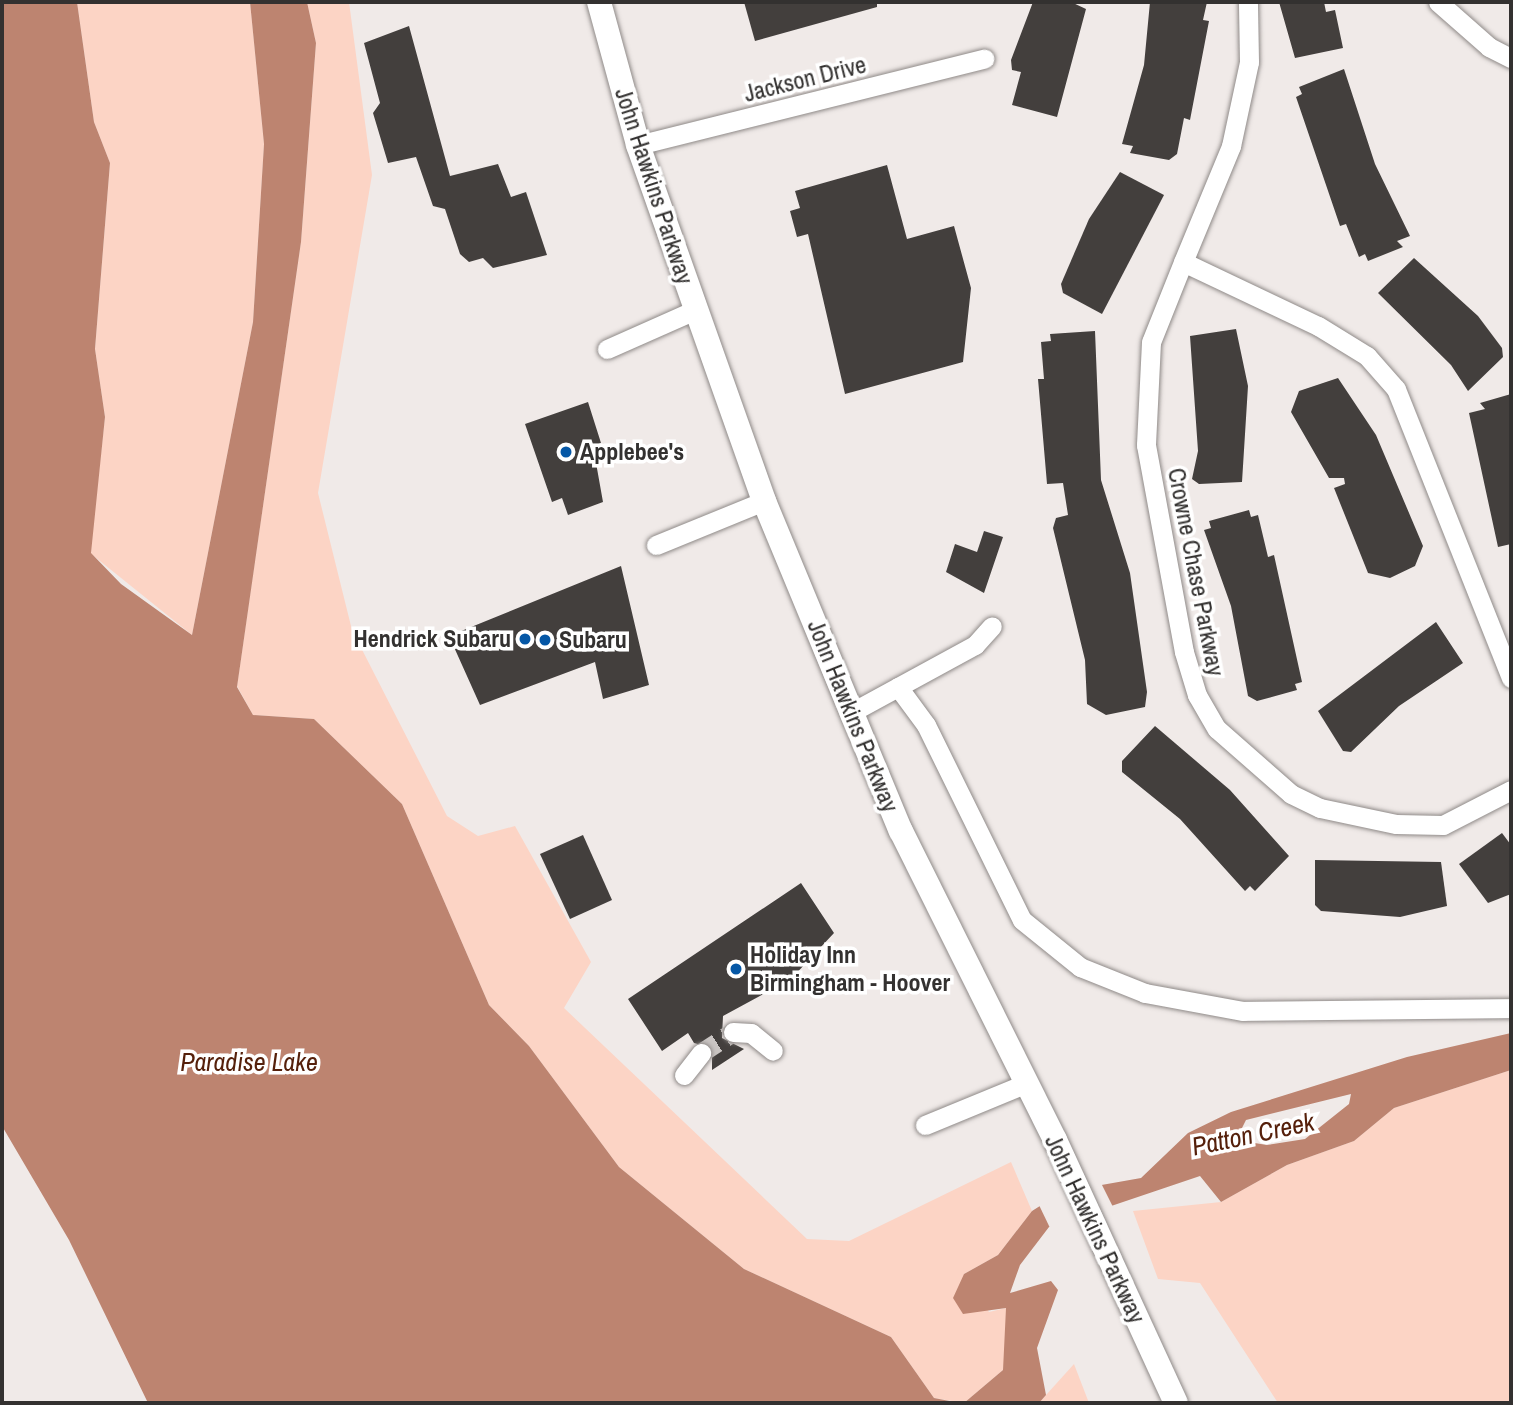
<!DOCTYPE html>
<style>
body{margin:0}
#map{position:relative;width:1513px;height:1405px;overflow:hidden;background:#f0eae8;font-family:"Archivo Narrow",sans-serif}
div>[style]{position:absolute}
.green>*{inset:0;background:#fcd4c5}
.water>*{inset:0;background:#bd8470}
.pier>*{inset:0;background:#f0eae8}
.building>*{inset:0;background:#433f3d}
.minor-tunnel>*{height:19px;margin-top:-9.5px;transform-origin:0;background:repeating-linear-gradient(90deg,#cac5c3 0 19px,transparent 0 29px)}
.roads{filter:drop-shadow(0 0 2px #8f8a88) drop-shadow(0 0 2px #8f8a88)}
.minor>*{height:19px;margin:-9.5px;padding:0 9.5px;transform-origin:9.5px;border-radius:9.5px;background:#fff}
.major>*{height:24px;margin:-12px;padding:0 12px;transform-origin:12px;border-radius:12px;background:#fff}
.dots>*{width:19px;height:19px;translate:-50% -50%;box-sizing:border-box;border:4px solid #fff;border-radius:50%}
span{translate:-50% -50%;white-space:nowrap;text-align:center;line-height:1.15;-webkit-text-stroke:7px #fff;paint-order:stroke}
.street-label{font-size:24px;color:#333130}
.poi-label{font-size:24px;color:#333130;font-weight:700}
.left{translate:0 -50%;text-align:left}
.right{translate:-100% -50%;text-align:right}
.water-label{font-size:26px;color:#55200b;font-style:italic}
.frame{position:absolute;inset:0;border:4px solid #333130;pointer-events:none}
</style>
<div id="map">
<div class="green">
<i style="clip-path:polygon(77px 2px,250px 2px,264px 144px,253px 322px,192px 635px,90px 553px,105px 417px,95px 349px,110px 163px,94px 122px)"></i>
<i style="clip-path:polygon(307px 2px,349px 2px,372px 175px,318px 493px,352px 630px,447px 816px,478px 836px,515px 826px,591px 962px,564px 1008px,807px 1239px,849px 1241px,1011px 1162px,1032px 1211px,998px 1255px,964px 1274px,989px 1312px,1006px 1308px,1006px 1355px,1003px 1370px,964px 1403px,934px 1398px,891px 1337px,744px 1269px,619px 1167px,529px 1046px,489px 1005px,402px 804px,314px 719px,253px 715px,237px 686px,301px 242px,316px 43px)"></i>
<i style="clip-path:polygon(1511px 1070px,1511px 1403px,1278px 1403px,1200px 1283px,1158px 1279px,1133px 1211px,1221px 1202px,1287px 1165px,1354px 1141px,1394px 1108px)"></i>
<i style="clip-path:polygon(1074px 1364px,1089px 1403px,1039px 1403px,1046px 1395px)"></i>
</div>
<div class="water">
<i style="clip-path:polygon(2px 2px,77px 2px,94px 122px,110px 163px,95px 349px,105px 417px,91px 553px,121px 584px,192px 635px,253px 322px,264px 144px,250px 2px,307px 2px,316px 43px,301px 242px,237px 687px,253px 715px,314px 719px,402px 804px,489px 1005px,529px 1046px,619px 1167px,744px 1269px,891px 1337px,934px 1398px,960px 1403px,148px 1403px,69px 1240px,2px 1126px)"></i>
<i style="clip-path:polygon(evenodd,1511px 1033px,1511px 1070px,1394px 1108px,1354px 1141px,1287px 1165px,1221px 1202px,1200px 1176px,1049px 1227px,1020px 1265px,1010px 1293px,1051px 1281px,1058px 1290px,1037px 1348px,1046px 1395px,1039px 1403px,964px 1403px,1003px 1370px,1006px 1308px,963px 1314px,953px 1298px,964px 1274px,998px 1255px,1032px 1211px,1062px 1192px,1141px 1178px,1188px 1133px,1231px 1112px,1407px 1057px,1511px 1033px,1351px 1094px,1349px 1104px,1305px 1139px,1267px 1145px,1236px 1140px,1246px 1120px,1351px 1094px)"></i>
</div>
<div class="pier">
<i style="clip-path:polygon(1101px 1183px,1114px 1209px,1051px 1230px,1038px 1203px,1060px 1189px)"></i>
</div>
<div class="building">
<i style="clip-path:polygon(744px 2px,877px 2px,877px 7px,755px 41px)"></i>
<i style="clip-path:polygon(1033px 2px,1071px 2px,1086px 9px,1057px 117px,1012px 105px,1021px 72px,1012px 70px,1011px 60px)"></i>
<i style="clip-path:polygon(1150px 2px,1207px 2px,1203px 20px,1209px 21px,1190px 120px,1184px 118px,1177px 154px,1169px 160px,1130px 153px,1133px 146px,1122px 144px,1144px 65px)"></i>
<i style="clip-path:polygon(1279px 2px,1324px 2px,1326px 12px,1335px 10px,1343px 48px,1295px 58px)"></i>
<i style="clip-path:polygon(409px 26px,450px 176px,498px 164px,511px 197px,526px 192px,547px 255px,493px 268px,483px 258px,469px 262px,460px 254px,445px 209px,433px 206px,416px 157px,388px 163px,373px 113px,380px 103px,364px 43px)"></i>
<i style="clip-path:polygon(1344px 69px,1375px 164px,1410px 236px,1397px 241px,1403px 247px,1368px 261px,1365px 254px,1359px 257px,1346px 224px,1340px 226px,1296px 97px,1302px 94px,1299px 87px)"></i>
<i style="clip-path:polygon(887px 165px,907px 239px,954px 226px,971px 288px,963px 362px,845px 394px,808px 234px,797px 237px,790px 211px,800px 208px,795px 191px)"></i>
<i style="clip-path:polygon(1120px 172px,1164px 195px,1102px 314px,1063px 293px,1061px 284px,1089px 219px)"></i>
<i style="clip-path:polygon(1414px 258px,1478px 316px,1502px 348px,1503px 357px,1468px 391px,1451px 365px,1378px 293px)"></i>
<i style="clip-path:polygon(1236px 329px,1248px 386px,1242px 482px,1199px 484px,1192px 479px,1198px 451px,1190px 336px)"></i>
<i style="clip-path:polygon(1095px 331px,1101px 480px,1130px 573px,1147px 692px,1145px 707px,1106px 715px,1087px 704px,1085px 660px,1053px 528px,1056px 518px,1068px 515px,1063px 483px,1047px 484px,1038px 379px,1044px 379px,1041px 342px,1051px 341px,1050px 334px)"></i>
<i style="clip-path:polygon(1338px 378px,1376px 435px,1423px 546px,1415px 566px,1390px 578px,1368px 573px,1334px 488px,1345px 484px,1344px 478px,1329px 478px,1291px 412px,1299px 391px)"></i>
<i style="clip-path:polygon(1511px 394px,1511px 544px,1498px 547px,1469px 413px,1485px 409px,1480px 403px)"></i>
<i style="clip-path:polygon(588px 402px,601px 443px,593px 446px,603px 502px,568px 515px,562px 498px,552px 502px,525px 424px)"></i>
<i style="clip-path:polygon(1249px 510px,1251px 517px,1258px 515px,1268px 557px,1274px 555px,1302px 682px,1295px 684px,1297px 690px,1257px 701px,1248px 696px,1231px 606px,1204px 530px,1211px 528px,1209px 521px)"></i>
<i style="clip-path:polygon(984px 531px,1003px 537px,984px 593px,946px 572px,955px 544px,977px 552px)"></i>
<i style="clip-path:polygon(621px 566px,649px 685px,603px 699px,595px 662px,480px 705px,449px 636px)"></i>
<i style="clip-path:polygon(1436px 622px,1463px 663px,1399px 706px,1351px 752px,1343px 751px,1318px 711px)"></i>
<i style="clip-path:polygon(1155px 726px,1230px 790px,1289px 856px,1255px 891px,1250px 886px,1245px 891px,1180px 819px,1122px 772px,1122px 761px)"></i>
<i style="clip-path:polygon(1502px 833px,1511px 845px,1511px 894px,1488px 903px,1459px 864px)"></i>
<i style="clip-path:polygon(583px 835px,612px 900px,570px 919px,540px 854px)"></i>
<i style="clip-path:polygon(1315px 860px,1441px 862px,1447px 906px,1400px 917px,1321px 911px,1315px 905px)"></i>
<i style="clip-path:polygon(801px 883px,834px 933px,791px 979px,723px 1016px,722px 1038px,744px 1049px,712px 1070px,712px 1048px,694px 1043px,688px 1033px,662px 1051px,628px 999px)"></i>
</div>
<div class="minor-tunnel">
<i style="left:701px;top:1053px;width:38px;rotate:-33deg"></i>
</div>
<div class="roads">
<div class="minor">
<i style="left:1438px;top:2px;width:68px;rotate:41.4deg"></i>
<i style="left:1489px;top:47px;width:25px;rotate:27deg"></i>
<i style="left:638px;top:145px;width:357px;rotate:-14deg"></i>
<i style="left:1183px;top:262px;width:126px;rotate:-67.5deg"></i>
<i style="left:1231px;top:146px;width:86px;rotate:-77.9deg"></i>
<i style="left:1249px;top:62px;width:60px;rotate:-91deg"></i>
<i style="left:607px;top:349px;width:96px;rotate:-23.9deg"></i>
<i style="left:656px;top:545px;width:117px;rotate:-22.2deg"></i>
<i style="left:1511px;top:678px;width:311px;rotate:-111.7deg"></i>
<i style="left:1396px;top:389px;width:44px;rotate:-131.3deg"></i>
<i style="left:1367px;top:356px;width:57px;rotate:-148.5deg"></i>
<i style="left:1318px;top:326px;width:149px;rotate:-154.6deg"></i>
<i style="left:1183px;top:262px;width:86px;rotate:111.8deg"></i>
<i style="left:1151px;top:342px;width:103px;rotate:92.8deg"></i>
<i style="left:1146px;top:445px;width:210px;rotate:79.6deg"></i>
<i style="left:1184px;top:652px;width:45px;rotate:73.2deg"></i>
<i style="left:1197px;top:695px;width:39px;rotate:60deg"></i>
<i style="left:1217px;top:729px;width:98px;rotate:41.3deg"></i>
<i style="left:1291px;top:794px;width:32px;rotate:26deg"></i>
<i style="left:1320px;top:808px;width:78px;rotate:11.9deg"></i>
<i style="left:1396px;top:824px;width:47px;rotate:1.2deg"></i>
<i style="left:1443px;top:825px;width:76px;rotate:-27.2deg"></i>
<i style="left:898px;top:687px;width:47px;rotate:53.6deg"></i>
<i style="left:926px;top:725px;width:217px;rotate:63.8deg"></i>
<i style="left:1022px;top:920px;width:75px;rotate:39deg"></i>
<i style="left:1080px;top:967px;width:70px;rotate:21.8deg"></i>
<i style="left:1145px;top:993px;width:100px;rotate:10.4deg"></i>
<i style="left:1243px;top:1011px;width:268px;rotate:-0.6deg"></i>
<i style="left:852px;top:712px;width:140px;rotate:-28.6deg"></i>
<i style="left:975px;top:645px;width:25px;rotate:-48deg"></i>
<i style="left:733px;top:1032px;width:18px;rotate:3deg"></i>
<i style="left:751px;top:1033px;width:28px;rotate:39deg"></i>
<i style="left:684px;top:1075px;width:28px;rotate:-52deg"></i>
<i style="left:925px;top:1125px;width:110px;rotate:-22.4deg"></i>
</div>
<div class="major">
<i style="left:599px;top:2px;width:148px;rotate:74.7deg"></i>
<i style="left:638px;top:145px;width:378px;rotate:70.5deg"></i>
<i style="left:764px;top:501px;width:357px;rotate:67.5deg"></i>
<i style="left:901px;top:831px;width:345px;rotate:63.5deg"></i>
<i style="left:1055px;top:1140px;width:289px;rotate:65.3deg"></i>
</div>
</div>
<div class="dots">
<i style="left:566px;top:452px;background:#0557a6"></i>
<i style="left:525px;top:639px;background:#0557a6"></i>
<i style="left:545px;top:640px;background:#0557a6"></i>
<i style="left:736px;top:969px;background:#0557a6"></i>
</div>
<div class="street-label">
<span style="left:805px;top:79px;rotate:-14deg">Jackson Drive</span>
<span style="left:654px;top:186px;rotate:72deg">John Hawkins Parkway</span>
<span style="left:1196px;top:572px;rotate:79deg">Crowne Chase Parkway</span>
<span style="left:853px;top:716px;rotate:68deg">John Hawkins Parkway</span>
<span style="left:1095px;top:1229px;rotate:65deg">John Hawkins Parkway</span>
</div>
<div class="poi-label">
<span class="left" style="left:580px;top:452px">Applebee's</span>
<span class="right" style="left:511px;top:639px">Hendrick Subaru</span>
<span class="left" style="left:559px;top:640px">Subaru</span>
<span class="left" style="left:750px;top:969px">Holiday Inn<br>Birmingham - Hoover</span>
</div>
<div class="water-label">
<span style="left:249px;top:1062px">Paradise Lake</span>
<span style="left:1253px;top:1134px;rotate:-12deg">Patton Creek</span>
</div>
<div class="frame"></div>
</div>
